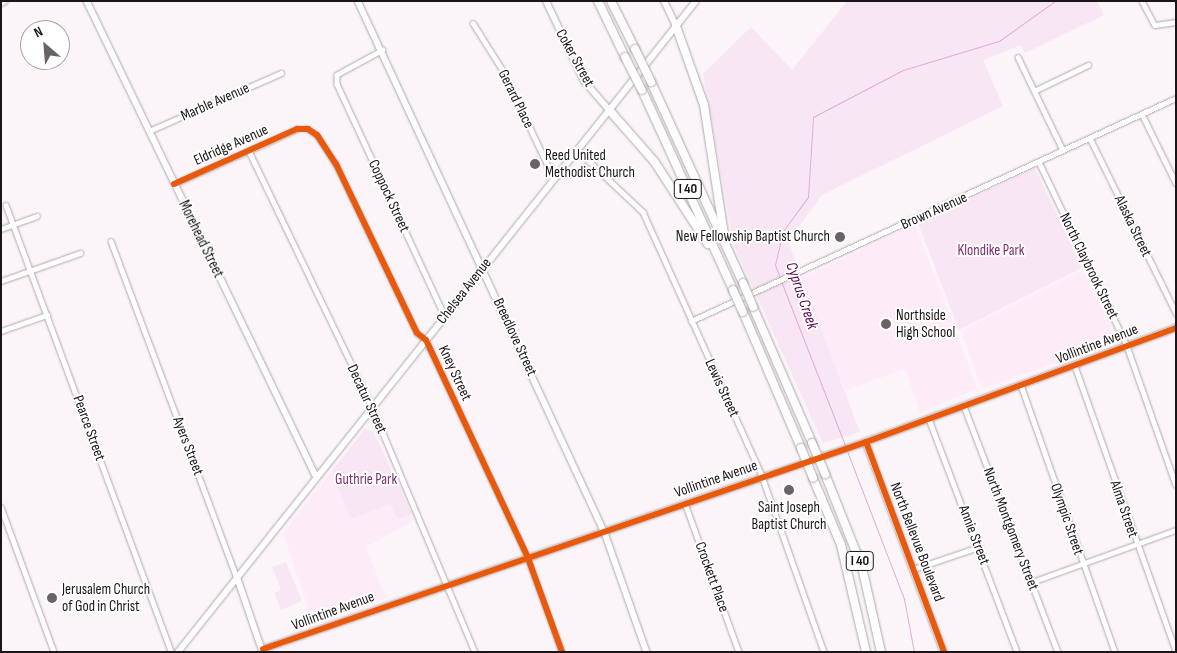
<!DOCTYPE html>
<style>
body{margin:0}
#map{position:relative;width:1177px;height:653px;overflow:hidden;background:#fbf4f9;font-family:"Sofia Sans Condensed",sans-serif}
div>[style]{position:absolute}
.built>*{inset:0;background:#fdebf8}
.green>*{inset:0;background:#f9e6f4}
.stream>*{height:1px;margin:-0.5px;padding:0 0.5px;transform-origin:0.5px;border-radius:0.5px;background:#e0add5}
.roads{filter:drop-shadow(0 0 1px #afa9ae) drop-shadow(0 0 1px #afa9ae)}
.minor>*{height:4.5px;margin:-2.25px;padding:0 2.25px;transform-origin:2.25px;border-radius:2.25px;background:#fefdfe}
.tertiary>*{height:5.5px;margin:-2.75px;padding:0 2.75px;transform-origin:2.75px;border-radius:2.75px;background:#fefdfe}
.secondary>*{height:6px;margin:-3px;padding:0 3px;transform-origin:3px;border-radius:3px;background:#fefdfe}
.motorway>*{height:8px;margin:-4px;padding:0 4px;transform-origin:4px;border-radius:4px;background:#fefdfe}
.bridges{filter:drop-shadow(0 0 1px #afa9ae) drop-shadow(0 0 1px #afa9ae)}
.motorway-bridge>*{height:8px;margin:-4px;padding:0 4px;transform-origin:4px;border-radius:4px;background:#fefdfe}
.cycleway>*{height:6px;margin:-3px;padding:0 3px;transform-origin:3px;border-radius:3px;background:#e8590c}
.dots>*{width:14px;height:14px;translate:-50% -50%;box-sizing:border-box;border:2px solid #fff;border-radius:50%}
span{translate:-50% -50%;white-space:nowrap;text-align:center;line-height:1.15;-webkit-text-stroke:4px #fff;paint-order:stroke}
.shield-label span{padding:1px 4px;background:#fff;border:1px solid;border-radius:4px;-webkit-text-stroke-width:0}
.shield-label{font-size:14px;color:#1b1419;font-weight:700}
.street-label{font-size:15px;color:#1b1419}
.poi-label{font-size:15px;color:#1b1419}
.left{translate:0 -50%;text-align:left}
.right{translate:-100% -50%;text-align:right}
.park-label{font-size:15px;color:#802e72}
.water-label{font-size:16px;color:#5a024f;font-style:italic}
.frame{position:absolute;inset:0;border:2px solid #1b1419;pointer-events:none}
.north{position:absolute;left:20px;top:20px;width:50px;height:50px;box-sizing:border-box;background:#fff;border:1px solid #a4a1a3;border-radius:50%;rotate:333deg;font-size:14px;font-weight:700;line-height:20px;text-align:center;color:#1b1419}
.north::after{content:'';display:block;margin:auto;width:18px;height:22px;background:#696267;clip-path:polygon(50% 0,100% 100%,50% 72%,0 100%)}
</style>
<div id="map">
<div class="built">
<i style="clip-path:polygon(915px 224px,977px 388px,920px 413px,905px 369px,845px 390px,800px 279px)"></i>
<i style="clip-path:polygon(1082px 270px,1118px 340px,982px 389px,961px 331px)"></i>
<i style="clip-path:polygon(365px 429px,373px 431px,413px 521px,366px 547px,386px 598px,314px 625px,283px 533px)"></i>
</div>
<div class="green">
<i style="clip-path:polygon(847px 1px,1097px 1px,1104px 15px,1025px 53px,1021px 45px,983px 60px,1003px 106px,822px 195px,788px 241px,860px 432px,823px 443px,734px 246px,703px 74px,751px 27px,792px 70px)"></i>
<i style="clip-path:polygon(1035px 168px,1082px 268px,959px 330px,918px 223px)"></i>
<i style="clip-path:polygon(365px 429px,373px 431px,412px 514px,398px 519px,390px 504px,351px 519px,332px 471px)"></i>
<i style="clip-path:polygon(286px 562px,302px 601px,281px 610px,274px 593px,281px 590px,272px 567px)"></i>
</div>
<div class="stream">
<i style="left:780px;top:278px;width:14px;rotate:-111deg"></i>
<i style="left:775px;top:265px;width:35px;rotate:-77deg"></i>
<i style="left:783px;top:231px;width:42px;rotate:-53.7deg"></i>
<i style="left:808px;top:197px;width:80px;rotate:-86.4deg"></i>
<i style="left:813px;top:117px;width:102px;rotate:-27.6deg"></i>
<i style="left:903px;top:70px;width:100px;rotate:-16.8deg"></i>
<i style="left:999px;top:41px;width:69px;rotate:-35.5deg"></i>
<i style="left:781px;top:281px;width:179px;rotate:68.7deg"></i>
<i style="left:847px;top:451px;width:159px;rotate:68.9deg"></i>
<i style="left:904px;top:599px;width:54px;rotate:79.3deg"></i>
</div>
<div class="roads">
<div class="minor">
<i style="left:1142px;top:1px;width:27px;rotate:62deg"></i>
<i style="left:1155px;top:25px;width:21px;rotate:-8deg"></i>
<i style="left:473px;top:23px;width:54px;rotate:57.8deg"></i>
<i style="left:502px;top:69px;width:121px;rotate:64.5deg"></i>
<i style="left:383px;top:50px;width:52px;rotate:151.5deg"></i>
<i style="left:337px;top:75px;width:9px;rotate:90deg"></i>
<i style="left:337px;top:84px;width:257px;rotate:65.1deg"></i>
<i style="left:1018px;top:57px;width:103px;rotate:64.2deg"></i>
<i style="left:1034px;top:91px;width:60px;rotate:-25.7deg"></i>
<i style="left:1142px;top:114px;width:77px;rotate:63.8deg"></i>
<i style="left:149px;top:131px;width:144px;rotate:-23.7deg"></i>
<i style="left:1090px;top:138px;width:195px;rotate:63.8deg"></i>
<i style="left:577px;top:150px;width:91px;rotate:43.2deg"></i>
<i style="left:643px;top:212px;width:290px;rotate:65.7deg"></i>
<i style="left:762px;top:476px;width:187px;rotate:70.6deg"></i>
<i style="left:249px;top:151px;width:284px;rotate:64.3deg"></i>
<i style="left:372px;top:407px;width:266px;rotate:67.2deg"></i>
<i style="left:1039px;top:162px;width:204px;rotate:64.4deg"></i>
<i style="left:1127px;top:346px;width:147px;rotate:70.6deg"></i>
<i style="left:174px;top:184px;width:135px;rotate:-24.1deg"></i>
<i style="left:297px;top:129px;width:11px"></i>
<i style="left:308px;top:129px;width:11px;rotate:34deg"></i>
<i style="left:317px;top:135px;width:35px;rotate:57deg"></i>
<i style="left:336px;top:164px;width:187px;rotate:64.4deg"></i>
<i style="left:417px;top:333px;width:11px;rotate:38deg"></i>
<i style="left:426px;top:340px;width:241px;rotate:64.9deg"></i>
<i style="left:528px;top:558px;width:100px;rotate:70.1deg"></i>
<i style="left:6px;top:205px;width:476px;rotate:69.7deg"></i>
<i style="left:1px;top:229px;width:38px;rotate:-20deg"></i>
<i style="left:111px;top:241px;width:360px;rotate:69.5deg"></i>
<i style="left:1px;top:281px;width:84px;rotate:-19.5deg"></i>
<i style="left:691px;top:321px;width:534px;rotate:-24.69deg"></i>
<i style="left:1px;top:331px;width:49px;rotate:-19.2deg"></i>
<i style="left:1075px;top:366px;width:302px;rotate:70.5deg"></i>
<i style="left:1021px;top:385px;width:283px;rotate:70.6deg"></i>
<i style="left:964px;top:406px;width:263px;rotate:69.1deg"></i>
<i style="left:929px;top:419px;width:249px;rotate:69.3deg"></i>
<i style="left:685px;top:503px;width:158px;rotate:70.1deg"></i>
<i style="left:1px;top:507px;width:154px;rotate:69.9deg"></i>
<i style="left:914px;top:569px;width:69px;rotate:-18.7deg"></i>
<i style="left:1032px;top:582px;width:153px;rotate:-19.9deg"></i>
</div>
<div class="tertiary">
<i style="left:87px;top:1px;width:527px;rotate:64.26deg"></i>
<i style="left:358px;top:1px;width:587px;rotate:65.1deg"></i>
<i style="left:605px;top:533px;width:126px;rotate:70.6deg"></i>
<i style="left:866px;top:442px;width:224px;rotate:69.6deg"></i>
<i style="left:238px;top:579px;width:77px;rotate:71.1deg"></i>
<i style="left:263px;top:649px;width:638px;rotate:-18.95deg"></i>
<i style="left:866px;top:442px;width:330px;rotate:-20.2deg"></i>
</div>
<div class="secondary">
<i style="left:546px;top:1px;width:89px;rotate:64.6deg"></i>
<i style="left:584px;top:81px;width:40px;rotate:49deg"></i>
<i style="left:664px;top:1px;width:28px;rotate:64deg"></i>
<i style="left:1px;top:3px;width:4px;rotate:-27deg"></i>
<i style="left:178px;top:652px;width:832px;rotate:-51.49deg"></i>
</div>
<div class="motorway">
<i style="left:598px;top:1px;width:62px;rotate:64.3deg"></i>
<i style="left:611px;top:1px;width:54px;rotate:63.4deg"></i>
<i style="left:676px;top:26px;width:84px;rotate:70.5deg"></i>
<i style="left:704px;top:105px;width:137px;rotate:81.2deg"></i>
<i style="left:651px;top:82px;width:221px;rotate:65.4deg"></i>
<i style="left:642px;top:90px;width:220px;rotate:65.5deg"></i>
<i style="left:610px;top:111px;width:67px;rotate:48.7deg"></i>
<i style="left:654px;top:161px;width:99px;rotate:57deg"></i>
<i style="left:753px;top:307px;width:148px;rotate:66.5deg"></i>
<i style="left:743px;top:312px;width:148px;rotate:66.9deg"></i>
<i style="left:825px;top:474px;width:100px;rotate:68.3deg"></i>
<i style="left:862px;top:567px;width:87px;rotate:77.4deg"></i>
<i style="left:813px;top:478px;width:73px;rotate:67.3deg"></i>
<i style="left:841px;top:545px;width:110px;rotate:76.8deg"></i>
</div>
</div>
<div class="bridges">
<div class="motorway-bridge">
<i style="left:635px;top:49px;width:37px;rotate:64deg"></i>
<i style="left:625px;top:57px;width:37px;rotate:63deg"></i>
<i style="left:743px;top:283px;width:26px;rotate:67deg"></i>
<i style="left:733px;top:290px;width:24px;rotate:66deg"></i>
<i style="left:812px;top:443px;width:34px;rotate:67deg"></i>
<i style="left:801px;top:448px;width:32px;rotate:68deg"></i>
</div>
</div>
<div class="cycleway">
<i style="left:174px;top:184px;width:135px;rotate:-24.1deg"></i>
<i style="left:297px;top:129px;width:11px"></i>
<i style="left:308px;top:129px;width:11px;rotate:34deg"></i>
<i style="left:317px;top:135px;width:35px;rotate:57deg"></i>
<i style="left:336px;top:164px;width:187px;rotate:64.4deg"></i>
<i style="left:417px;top:333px;width:11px;rotate:38deg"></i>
<i style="left:426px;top:340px;width:241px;rotate:64.9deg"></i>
<i style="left:528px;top:558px;width:100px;rotate:70.1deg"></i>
<i style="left:866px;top:442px;width:224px;rotate:69.6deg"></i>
<i style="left:263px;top:649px;width:638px;rotate:-18.95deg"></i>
<i style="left:866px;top:442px;width:330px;rotate:-20.2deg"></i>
</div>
<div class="dots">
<i style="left:535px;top:164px;background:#696267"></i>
<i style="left:840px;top:237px;background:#696267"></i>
<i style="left:886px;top:324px;background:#696267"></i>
<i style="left:789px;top:490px;background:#696267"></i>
<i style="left:52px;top:598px;background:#696267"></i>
</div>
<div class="shield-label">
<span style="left:688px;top:189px">I 40</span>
<span style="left:860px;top:561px">I 40</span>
</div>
<div class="street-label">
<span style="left:575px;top:58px;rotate:61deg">Coker Street</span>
<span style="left:516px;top:99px;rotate:64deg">Gerard Place</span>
<span style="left:215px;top:102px;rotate:-24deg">Marble Avenue</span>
<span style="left:231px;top:145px;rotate:-24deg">Eldridge Avenue</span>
<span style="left:389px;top:196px;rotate:65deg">Coppock Street</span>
<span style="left:934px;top:211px;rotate:-24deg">Brown Avenue</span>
<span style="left:1133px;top:226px;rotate:64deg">Alaska Street</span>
<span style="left:201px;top:239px;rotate:64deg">Morehead Street</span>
<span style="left:1089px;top:266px;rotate:64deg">North Claybrook Street</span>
<span style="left:464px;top:291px;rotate:-52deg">Chelsea Avenue</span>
<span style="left:515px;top:337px;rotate:65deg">Breedlove Street</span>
<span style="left:1097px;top:344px;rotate:-21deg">Vollintine Avenue</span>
<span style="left:455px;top:373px;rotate:65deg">Kney Street</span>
<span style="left:722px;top:388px;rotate:65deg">Lewis Street</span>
<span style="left:367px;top:399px;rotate:65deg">Decatur Street</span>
<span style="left:89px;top:428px;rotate:70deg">Pearce Street</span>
<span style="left:188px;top:446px;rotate:69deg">Ayers Street</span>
<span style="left:716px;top:479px;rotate:-19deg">Vollintine Avenue</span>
<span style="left:1124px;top:509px;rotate:71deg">Alma Street</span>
<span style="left:1067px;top:519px;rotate:71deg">Olympic Street</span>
<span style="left:1011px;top:529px;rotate:69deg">North Montgomery Street</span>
<span style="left:974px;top:535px;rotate:69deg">Annie Street</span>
<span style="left:917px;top:542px;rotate:69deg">North Bellevue Boulevard</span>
<span style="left:712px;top:577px;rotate:70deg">Crockett Place</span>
<span style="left:333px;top:611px;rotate:-20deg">Vollintine Avenue</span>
</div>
<div class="poi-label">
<span class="left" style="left:545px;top:164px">Reed United<br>Methodist Church</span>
<span class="right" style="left:830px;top:237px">New Fellowship Baptist Church</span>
<span class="left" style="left:896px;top:324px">Northside<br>High School</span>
<span style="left:789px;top:516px">Saint Joseph<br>Baptist Church</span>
<span class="left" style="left:62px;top:598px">Jerusalem Church<br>of God in Christ</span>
</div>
<div class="park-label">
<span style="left:991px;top:251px">Klondike Park</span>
<span style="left:366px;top:480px">Guthrie Park</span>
</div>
<div class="water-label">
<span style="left:801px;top:296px;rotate:71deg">Cyprus Creek</span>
</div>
<div class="frame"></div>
<div class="north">N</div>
</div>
